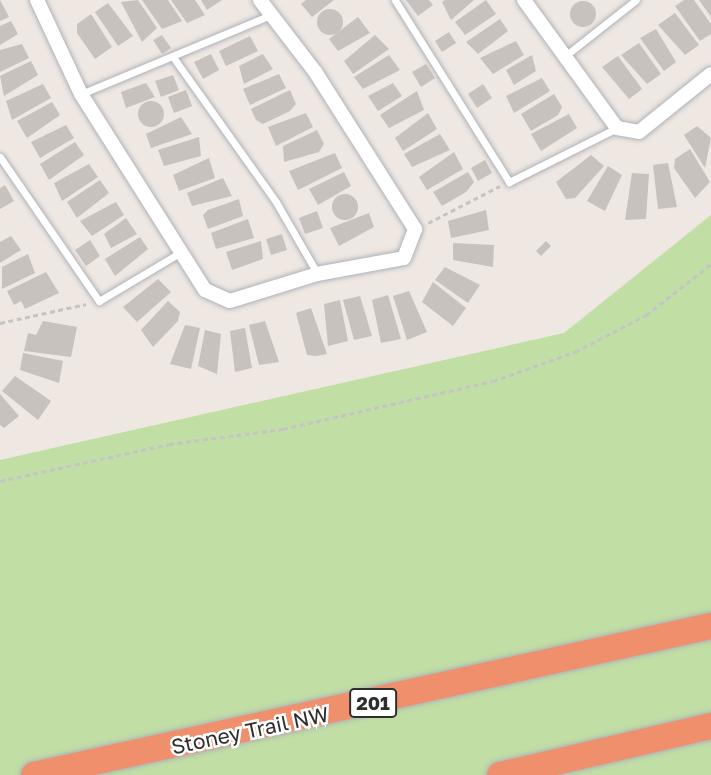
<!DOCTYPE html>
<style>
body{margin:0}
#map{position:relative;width:711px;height:775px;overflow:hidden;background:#eee7e2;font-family:"Golos Text",sans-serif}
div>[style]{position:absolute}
.green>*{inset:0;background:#c1dea4}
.building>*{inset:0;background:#c7c2bd}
.round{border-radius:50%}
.path>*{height:2.5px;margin-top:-1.25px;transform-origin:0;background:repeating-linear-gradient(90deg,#c4c4c4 0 5px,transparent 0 8.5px)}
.roads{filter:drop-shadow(0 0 2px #aeb2b8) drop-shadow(0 0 2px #aeb2b8)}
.service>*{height:7px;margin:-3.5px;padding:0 3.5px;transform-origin:3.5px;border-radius:3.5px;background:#fff}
.minor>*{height:14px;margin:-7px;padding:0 7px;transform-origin:7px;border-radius:7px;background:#fff}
.motorway>*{height:26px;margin:-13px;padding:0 13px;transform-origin:13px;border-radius:13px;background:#f08f6b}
span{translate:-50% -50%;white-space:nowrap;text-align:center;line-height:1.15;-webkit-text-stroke:5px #fff;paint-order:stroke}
.shield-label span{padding:2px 5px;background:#fff;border:2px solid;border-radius:5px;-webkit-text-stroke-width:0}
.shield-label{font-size:19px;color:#2e2e2e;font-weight:700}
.street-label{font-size:21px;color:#2e2e2e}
</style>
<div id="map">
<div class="green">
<i style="clip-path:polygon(711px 215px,711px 775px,0 775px,0 460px,564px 333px)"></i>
</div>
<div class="building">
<i style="clip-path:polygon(0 0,9px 17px,0 21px)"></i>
<i style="clip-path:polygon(138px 0,157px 28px,142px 42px,121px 2px)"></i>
<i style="clip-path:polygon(142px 0,168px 0,182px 21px,162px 29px)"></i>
<i style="clip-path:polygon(171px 0,195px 0,205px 15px,187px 23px)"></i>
<i style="clip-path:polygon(201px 0,222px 0,207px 10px)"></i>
<i style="clip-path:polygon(306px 0,334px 0,312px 17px,301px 4px)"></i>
<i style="clip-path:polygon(406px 0,429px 0,433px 5px,418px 16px)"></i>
<i style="clip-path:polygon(474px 0,451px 20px,442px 2px,445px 0)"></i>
<i style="clip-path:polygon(486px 0,496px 14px,465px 35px,455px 22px)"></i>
<i style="clip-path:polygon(684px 0,694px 0,711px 24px,711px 34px,700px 41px,675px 6px)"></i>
<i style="clip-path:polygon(699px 0,711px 0,711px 17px)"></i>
<i class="round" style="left:570px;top:1px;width:26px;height:26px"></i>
<i style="clip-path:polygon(108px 3px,133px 36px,118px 46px,95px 12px)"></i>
<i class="round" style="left:317px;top:9px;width:26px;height:26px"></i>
<i style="clip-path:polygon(675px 13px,699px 45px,685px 55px,658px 25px)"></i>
<i style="clip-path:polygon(91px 14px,112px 47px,95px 59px,77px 33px,77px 24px)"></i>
<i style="clip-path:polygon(358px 17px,370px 33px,338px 51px,329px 39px)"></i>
<i style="clip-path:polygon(500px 19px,508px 31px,478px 54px,466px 42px)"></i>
<i style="clip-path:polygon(11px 21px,18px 34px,0 45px,0 26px)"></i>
<i style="clip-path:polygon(656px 29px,676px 62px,664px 71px,640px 38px)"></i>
<i style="clip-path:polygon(449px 32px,456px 43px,442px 52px,435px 41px)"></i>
<i style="clip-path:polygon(162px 35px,171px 48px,162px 54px,153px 40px)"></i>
<i style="clip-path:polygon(375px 35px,389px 49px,353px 74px,344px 61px)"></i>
<i style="clip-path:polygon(250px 36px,258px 51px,226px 66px,219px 51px)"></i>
<i style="clip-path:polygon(516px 41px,524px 55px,493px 74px,480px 58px)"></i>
<i style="clip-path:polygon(639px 43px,661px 74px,647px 84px,621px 55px)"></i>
<i style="clip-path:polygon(22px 44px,29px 58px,0 72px,0 50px)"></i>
<i style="clip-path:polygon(211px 54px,219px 70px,203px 79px,194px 62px)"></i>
<i style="clip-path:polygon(263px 54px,273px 69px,244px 84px,239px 66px)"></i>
<i style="clip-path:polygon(389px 55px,400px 70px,363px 89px,354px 77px)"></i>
<i style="clip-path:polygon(532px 55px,536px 71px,514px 85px,506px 70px)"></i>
<i style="clip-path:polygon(618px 56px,642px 89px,629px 99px,602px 67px)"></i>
<i style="clip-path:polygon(31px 61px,38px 75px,4px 96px,0 76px)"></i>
<i style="clip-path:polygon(426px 64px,435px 78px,421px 87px,412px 72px)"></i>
<i style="clip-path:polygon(279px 74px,286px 88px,250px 105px,243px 89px)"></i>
<i style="clip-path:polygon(173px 75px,179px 90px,161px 97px,155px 81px)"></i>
<i style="clip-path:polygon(542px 78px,550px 91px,514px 113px,506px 96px)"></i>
<i style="clip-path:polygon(146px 83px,155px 97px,126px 108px,121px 92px)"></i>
<i style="clip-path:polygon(393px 83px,402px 96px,378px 111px,368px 96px)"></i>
<i style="clip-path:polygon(43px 84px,51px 98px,12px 120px,6px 101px)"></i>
<i style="clip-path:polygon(483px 84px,492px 98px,477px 108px,468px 94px)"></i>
<i style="clip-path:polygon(186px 90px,192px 106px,174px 113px,168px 97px)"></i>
<i style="clip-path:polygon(290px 90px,296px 104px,290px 111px,263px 124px,256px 120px,251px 109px)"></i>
<i style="clip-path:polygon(417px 91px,424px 110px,389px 128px,380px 115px)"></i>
<i style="clip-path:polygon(554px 94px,562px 107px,558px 115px,531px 131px,521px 114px)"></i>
<i class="round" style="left:138px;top:101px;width:26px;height:26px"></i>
<i style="clip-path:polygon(52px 102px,60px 115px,27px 138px,17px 121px)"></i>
<i style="clip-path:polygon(306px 113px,313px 127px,276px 146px,268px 127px)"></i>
<i style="clip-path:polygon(428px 113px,437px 129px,403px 151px,395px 138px)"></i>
<i style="clip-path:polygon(569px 114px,577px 128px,541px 151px,531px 134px)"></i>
<i style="clip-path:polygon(181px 117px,192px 134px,151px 148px,146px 134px)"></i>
<i style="clip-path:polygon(66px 125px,74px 138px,40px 158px,31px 142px)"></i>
<i style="clip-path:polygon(697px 126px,711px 138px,705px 168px,684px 135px)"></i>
<i style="clip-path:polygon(317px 130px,324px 144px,319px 152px,284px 162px,283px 146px)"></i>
<i style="clip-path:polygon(440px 134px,450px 150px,412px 167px,404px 154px)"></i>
<i style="clip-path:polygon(199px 137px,201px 156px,164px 166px,158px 150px)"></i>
<i style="clip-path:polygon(75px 142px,84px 155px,49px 180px,40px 164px)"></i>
<i style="clip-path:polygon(690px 149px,710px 182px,695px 198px,674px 168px,675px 159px)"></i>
<i style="clip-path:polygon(454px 152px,463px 169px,427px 190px,419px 177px)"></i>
<i style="clip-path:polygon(335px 153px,342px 168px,298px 190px,289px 171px)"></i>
<i style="clip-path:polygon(591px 155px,604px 166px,575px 198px,566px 199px,556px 182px)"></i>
<i style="clip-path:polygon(209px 158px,215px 178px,179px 191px,173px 175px)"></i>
<i style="clip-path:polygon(485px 160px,492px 173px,478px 181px,471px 168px)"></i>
<i style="clip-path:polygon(668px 163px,677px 207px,658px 209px,653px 165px)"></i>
<i style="clip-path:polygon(89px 164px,98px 177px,62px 201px,54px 183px)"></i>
<i style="clip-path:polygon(608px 166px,622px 175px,605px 211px,587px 201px)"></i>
<i style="clip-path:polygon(344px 172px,351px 186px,318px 205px,309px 189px)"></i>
<i style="clip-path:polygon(468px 172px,474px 182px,466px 192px,442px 206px,433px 192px)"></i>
<i style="clip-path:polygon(632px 173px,649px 174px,646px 219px,625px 220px)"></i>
<i style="clip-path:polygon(223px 178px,232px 196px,192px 206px,187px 193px)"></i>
<i style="clip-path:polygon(100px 180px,109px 193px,77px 218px,67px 202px)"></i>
<i style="clip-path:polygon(5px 185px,14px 201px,0 209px,0 188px)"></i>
<i class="round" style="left:332px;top:194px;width:26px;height:26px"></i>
<i style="clip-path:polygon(239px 199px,243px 216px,208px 229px,203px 215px,208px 210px)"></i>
<i style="clip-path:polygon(116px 202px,124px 215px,92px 236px,80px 221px)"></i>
<i style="clip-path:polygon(486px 210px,489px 230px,451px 238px,448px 221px)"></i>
<i style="clip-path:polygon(317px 211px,323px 228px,305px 234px,299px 218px)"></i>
<i style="clip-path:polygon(369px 213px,374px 227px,339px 246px,330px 228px)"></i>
<i style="clip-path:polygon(126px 218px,137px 234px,111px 248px,104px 234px)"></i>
<i style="clip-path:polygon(248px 219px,254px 238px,216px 249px,211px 233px)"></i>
<i style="clip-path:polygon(282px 234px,287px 250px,271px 255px,266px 239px)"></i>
<i style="clip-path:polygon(11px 236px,21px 250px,0 263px,0 242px)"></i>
<i style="clip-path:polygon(140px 237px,148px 249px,115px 276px,105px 259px)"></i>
<i style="clip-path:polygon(90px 240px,100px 256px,86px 266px,75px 250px)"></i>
<i style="clip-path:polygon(261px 241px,263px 259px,232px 270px,226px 252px)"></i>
<i style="clip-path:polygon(546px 241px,551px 246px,541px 256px,536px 251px)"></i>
<i style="clip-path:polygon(453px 243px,494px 245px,493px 267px,453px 260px)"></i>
<i style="clip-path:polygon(28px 254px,35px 273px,2px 289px,2px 267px)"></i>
<i style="clip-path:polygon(445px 267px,480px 285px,468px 303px,435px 280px)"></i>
<i style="clip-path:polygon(46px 272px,59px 293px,25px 309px,21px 301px,14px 305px,7px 291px)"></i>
<i style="clip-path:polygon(158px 279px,171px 292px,137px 322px,123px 307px)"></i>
<i style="clip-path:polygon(433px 282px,466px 308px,453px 326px,422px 302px)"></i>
<i style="clip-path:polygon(409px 291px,427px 332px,407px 340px,393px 296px)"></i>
<i style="clip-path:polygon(388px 295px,401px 339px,381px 343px,372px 300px)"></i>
<i style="clip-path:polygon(360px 296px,372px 336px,354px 340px,343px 300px)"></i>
<i style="clip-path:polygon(340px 300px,348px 341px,328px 346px,324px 304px)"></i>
<i style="clip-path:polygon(168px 301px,180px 312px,178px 321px,153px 347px,141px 330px)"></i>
<i style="clip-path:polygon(311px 308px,327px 354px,316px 356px,307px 355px,296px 313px)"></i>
<i style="clip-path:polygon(43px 321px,77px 327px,71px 357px,24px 351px,28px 333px,36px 335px)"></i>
<i style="clip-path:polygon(265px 321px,279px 362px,259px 365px,249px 325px)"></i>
<i style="clip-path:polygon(185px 325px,200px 328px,191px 369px,170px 364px)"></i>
<i style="clip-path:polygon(245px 328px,252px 368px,235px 372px,230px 331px)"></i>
<i style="clip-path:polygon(205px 330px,221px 334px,217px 374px,198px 366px)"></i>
<i style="clip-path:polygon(23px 353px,63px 361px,59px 383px,20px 370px)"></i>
<i style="clip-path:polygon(15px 376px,51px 401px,38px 420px,2px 391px)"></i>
<i style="clip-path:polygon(0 394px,19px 416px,4px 428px,0 425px)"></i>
</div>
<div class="path">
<i style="left:428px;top:223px;width:81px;rotate:-27.2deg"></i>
<i style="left:0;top:323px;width:88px;rotate:-12.5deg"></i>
<i style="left:0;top:481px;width:173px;rotate:-12.3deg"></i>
<i style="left:169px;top:444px;width:115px;rotate:-7.5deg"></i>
<i style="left:283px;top:429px;width:215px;rotate:-12.9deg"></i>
<i style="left:493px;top:381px;width:87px;rotate:-19.5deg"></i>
<i style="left:575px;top:352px;width:80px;rotate:-27.5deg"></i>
<i style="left:646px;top:315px;width:83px;rotate:-38.1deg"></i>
</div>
<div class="roads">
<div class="service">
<i style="left:395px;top:0;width:215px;rotate:57.9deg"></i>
<i style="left:509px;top:182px;width:121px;rotate:-26.6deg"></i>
<i style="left:565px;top:56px;width:90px;rotate:-38.3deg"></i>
<i style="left:173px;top:57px;width:178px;rotate:54.6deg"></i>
<i style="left:276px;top:202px;width:82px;rotate:60deg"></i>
<i style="left:81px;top:94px;width:206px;rotate:-22.6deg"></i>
<i style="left:0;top:157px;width:175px;rotate:55.5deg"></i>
<i style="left:99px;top:301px;width:98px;rotate:-30.8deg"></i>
</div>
<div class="minor">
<i style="left:37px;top:0;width:104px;rotate:64.9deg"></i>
<i style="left:81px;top:94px;width:232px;rotate:57.7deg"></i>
<i style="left:205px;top:290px;width:27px;rotate:24deg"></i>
<i style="left:230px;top:301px;width:91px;rotate:-17.2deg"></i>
<i style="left:317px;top:274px;width:88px;rotate:-10.4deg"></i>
<i style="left:404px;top:258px;width:31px;rotate:-69deg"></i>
<i style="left:415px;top:229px;width:185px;rotate:-122.4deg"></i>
<i style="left:316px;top:73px;width:92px;rotate:-127.5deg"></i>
<i style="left:524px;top:0;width:158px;rotate:54deg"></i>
<i style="left:617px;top:128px;width:22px;rotate:10deg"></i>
<i style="left:639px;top:132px;width:92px;rotate:-38.9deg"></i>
</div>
<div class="motorway">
<i style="left:34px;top:775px;width:693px;rotate:-12.41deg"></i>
<i style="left:500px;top:775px;width:217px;rotate:-13.1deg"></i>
</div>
</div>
<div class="shield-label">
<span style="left:373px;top:703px">201</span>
</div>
<div class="street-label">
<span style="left:250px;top:730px;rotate:-12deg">Stoney Trail NW</span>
</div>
</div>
